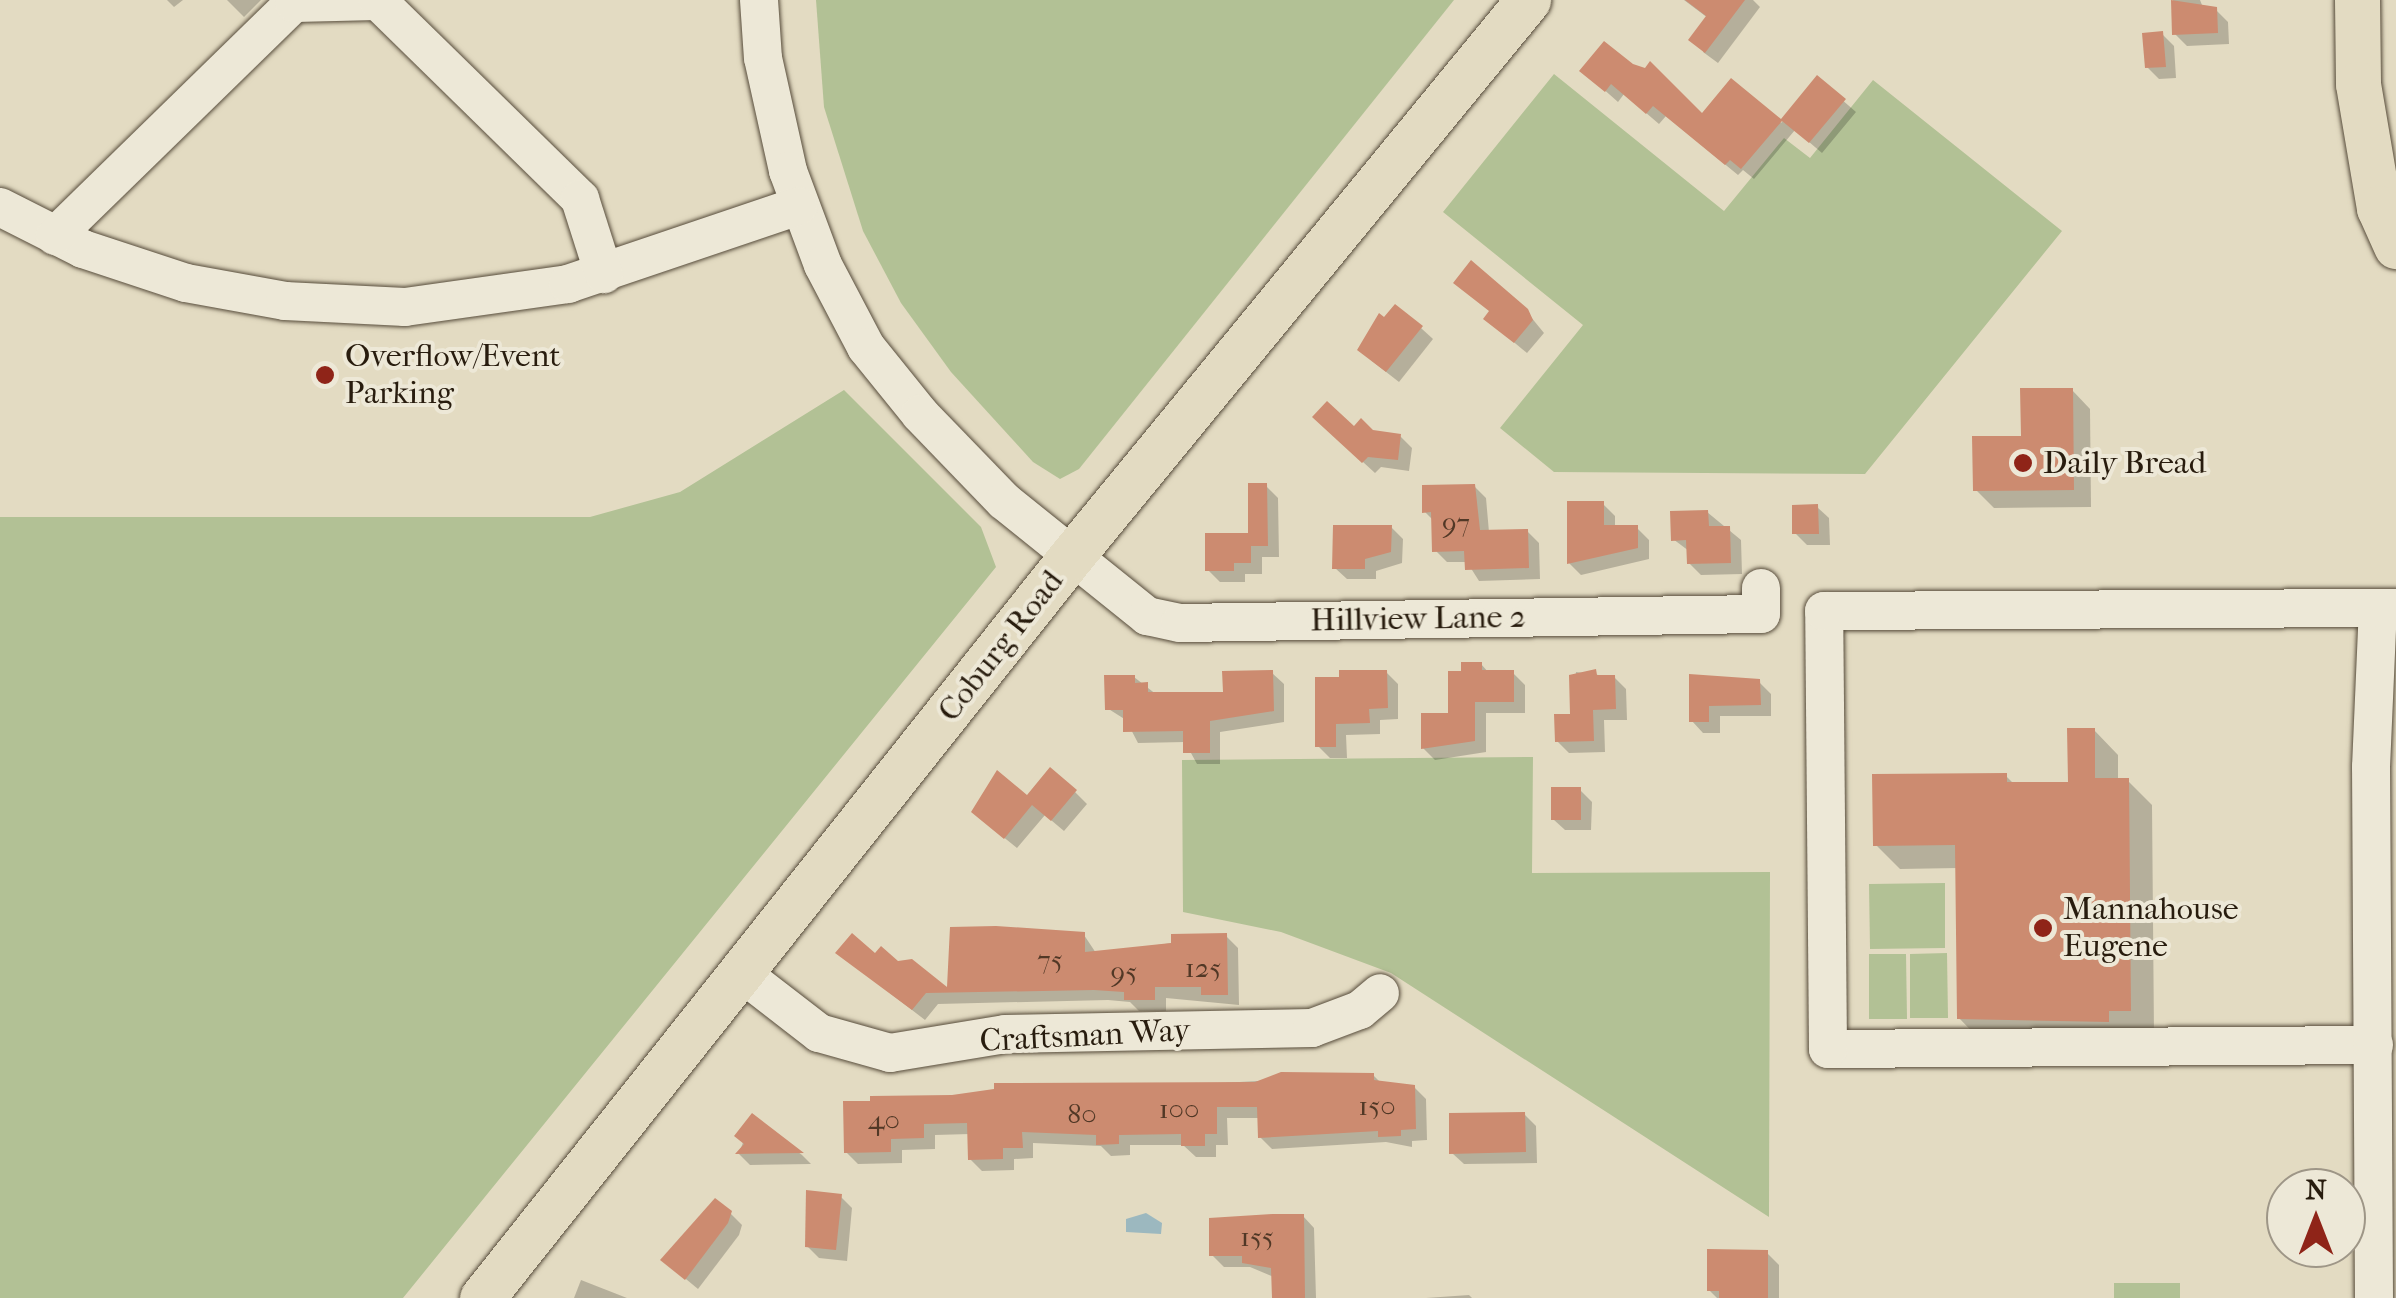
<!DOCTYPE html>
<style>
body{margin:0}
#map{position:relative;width:2396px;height:1298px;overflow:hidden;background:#e3dbc2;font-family:"IM FELL French Canon",serif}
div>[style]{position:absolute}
.green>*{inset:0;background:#b2c195}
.water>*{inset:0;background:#9cb8bf}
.shadow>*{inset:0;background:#0003}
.building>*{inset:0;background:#cc8b70}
.roads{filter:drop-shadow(0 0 2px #574c3b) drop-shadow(0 0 2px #574c3b)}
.minor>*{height:38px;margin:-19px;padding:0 19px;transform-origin:19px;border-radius:19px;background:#ede8d7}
.major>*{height:45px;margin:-22.5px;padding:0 22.5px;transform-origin:22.5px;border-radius:22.5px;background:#e3dbc2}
.dots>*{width:28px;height:28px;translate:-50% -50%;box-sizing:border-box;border:5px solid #ede8d7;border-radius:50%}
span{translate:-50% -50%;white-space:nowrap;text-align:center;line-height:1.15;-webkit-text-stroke:8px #ede8d7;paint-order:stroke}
.number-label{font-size:28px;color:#513826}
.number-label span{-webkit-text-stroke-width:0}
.poi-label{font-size:32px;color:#281c0e}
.left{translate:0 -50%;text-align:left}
.street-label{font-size:32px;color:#281c0e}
.north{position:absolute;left:2266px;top:1168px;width:100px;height:100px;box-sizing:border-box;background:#ede8d7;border:2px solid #9e9687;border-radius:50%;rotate:0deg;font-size:28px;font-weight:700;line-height:40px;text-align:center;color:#281c0e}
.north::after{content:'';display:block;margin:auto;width:35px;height:45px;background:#8f2418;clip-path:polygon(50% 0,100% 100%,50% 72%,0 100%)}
</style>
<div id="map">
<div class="green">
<i style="clip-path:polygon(816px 0,1454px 0,1079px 469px,1060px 479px,1033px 462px,951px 372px,901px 303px,863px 231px,824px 107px)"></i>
<i style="clip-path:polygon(1554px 74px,1724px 211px,1784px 138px,1810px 158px,1873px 80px,2062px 231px,1865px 474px,1554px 472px,1500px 428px,1583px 325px,1443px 212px)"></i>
<i style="clip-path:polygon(844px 390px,981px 527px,996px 567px,403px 1298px,0 1298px,0 517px,590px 517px,680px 492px)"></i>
<i style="clip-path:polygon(1533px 757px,1532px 873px,1770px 872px,1769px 1217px,1391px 973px,1281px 932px,1183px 912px,1182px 760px)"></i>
<i style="clip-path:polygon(1945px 883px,1945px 948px,1870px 949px,1869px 884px)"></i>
<i style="clip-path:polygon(1947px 953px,1948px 1018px,1910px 1018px,1910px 954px)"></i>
<i style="clip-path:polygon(1869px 954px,1906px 954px,1907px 1019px,1869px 1019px)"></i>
<i style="clip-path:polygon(2114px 1283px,2180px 1283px,2180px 1298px,2114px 1298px)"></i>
</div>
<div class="water">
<i style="clip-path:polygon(1146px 1213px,1162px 1223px,1161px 1234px,1126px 1232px,1126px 1219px)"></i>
</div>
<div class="shadow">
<i style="clip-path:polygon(167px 0,183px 0,174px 7px)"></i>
<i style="clip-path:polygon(227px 0,261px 0,244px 17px)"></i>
<i style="clip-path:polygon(1684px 0,1753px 0,1760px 7px,1718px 63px,1703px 52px,1708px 18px)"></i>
<i style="clip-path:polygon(2173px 0,2200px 0,2204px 10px,2216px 10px,2228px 22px,2229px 44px,2187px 46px,2175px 34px)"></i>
<i style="clip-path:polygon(2162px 34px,2174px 46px,2176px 78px,2159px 79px,2147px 67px)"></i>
<i style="clip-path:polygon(1583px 71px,1702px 117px,1732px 81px,1781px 123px,1818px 79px,1856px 112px,1822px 153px,1795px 130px,1754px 179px,1743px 170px,1738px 175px,1666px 116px,1659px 124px,1624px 94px,1618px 102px)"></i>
<i style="clip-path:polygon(1526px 311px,1544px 333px,1527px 353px,1486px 319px)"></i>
<i style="clip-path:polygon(1421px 328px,1433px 339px,1399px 382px,1372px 361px)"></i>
<i style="clip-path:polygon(2072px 390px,2090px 409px,2091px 507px,1994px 508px,1976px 490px)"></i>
<i style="clip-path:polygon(1327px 429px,1400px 436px,1412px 448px,1409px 471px,1381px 467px,1375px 473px)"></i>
<i style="clip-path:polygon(1266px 486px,1278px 498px,1279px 557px,1262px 557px,1262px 574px,1245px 574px,1245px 582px,1220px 582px,1208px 570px,1250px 535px)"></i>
<i style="clip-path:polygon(1474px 486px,1486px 498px,1489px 532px,1527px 531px,1539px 543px,1540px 579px,1479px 581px,1467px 562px,1447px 562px,1435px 550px,1434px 521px,1425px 512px)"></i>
<i style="clip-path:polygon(1603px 504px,1615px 516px,1615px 528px,1637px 528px,1649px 540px,1649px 559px,1581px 575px,1569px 563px)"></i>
<i style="clip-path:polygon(1817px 507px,1829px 518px,1830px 545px,1807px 545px,1795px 533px)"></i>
<i style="clip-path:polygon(1707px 512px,1741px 540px,1742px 574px,1701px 575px,1689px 563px,1689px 551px,1673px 539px)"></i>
<i style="clip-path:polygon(1391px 527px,1403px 539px,1402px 563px,1376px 571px,1376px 579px,1347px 579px,1335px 568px)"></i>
<i style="clip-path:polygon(1481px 664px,1489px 673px,1513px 673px,1525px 685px,1525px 713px,1486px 713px,1486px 752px,1435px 760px,1423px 748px,1451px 716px,1464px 674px)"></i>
<i style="clip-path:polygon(1386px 672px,1398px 684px,1398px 719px,1380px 720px,1380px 734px,1346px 735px,1347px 758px,1330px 758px,1318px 746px,1318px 680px)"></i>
<i style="clip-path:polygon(1576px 672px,1614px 677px,1626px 689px,1627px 720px,1604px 720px,1605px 752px,1569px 753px,1557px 741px,1572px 716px)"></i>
<i style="clip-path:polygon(1272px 673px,1284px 684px,1284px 722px,1220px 732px,1220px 764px,1197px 764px,1185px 742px,1138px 743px,1126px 720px,1107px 708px,1134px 677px,1157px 695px,1225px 694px)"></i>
<i style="clip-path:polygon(1692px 676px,1759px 682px,1771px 694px,1771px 716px,1720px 716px,1720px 733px,1703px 733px,1692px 721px)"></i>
<i style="clip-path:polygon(2094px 730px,2118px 755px,2118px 781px,2128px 781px,2152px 805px,2154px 1034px,1983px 1043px,1959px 1018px,1958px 868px,1900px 869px,1875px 844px,2006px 776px,2015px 785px,2070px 784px)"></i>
<i style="clip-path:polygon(1580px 790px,1592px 802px,1591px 830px,1565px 830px,1553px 819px)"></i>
<i style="clip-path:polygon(1075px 792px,1087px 804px,1064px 831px,1045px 815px,1017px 848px,986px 823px,1027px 799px)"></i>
<i style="clip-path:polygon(1084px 935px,1096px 953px,1226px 936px,1238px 948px,1239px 1005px,1166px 998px,1166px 1011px,1139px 1011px,1130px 1002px,1108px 1000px,938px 1004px,925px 1020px,838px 953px,898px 963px,949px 992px)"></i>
<i style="clip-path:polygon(1373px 1075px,1381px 1083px,1414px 1087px,1426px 1099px,1427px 1140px,1412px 1141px,1412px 1147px,1386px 1142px,1272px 1149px,1260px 1137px,1260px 1118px,1227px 1118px,1228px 1145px,1216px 1145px,1216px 1157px,1196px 1157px,1183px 1145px,1130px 1145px,1130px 1155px,1111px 1156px,1101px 1146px,1033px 1143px,1033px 1158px,1014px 1159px,1014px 1170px,982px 1171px,970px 1159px,970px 1134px,935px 1135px,935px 1149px,902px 1150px,902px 1163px,858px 1164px,846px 1152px,846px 1103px)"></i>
<i style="clip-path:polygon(1524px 1114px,1536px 1126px,1537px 1163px,1464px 1164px,1452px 1153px)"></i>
<i style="clip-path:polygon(752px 1116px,802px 1155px,811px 1164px,750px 1165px,739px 1154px)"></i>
<i style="clip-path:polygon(840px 1196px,852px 1208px,847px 1261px,819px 1258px,807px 1246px)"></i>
<i style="clip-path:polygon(730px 1213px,742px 1225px,739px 1235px,698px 1289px,663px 1260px)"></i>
<i style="clip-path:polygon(1303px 1216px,1314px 1228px,1316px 1298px,1274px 1298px,1274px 1277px,1250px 1267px,1224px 1267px,1212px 1255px)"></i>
<i style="clip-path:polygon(1767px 1253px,1779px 1265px,1779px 1298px,1717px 1298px,1709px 1290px)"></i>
<i style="clip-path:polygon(581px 1280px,627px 1298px,574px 1298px)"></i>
<i style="clip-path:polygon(1469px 1295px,1472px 1298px,1426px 1298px)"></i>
</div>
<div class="building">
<i style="clip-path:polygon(1685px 0,1745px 0,1705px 53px,1688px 40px,1706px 16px)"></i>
<i style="clip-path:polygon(2171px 0,2217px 7px,2218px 33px,2172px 35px)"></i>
<i style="clip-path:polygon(2163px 31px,2166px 67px,2145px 68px,2142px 33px)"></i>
<i style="clip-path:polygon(1604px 41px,1633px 64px,1645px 68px,1650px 61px,1702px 113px,1731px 78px,1781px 119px,1817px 75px,1846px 99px,1809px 143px,1782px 121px,1741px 169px,1730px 160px,1725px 165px,1653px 106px,1646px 114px,1611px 84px,1605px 92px,1579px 71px)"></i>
<i style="clip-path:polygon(1471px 260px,1528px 309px,1533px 320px,1514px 343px,1483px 319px,1489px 311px,1453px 283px)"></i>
<i style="clip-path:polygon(1395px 304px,1423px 326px,1386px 372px,1357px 350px,1379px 313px,1384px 317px)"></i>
<i style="clip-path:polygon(2020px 388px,2073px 388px,2074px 490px,1973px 491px,1972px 436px,2021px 436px)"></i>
<i style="clip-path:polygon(1327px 401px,1354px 426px,1361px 418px,1373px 430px,1401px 434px,1398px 460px,1368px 457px,1362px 463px,1312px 417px)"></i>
<i style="clip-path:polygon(1248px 483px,1267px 483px,1268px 546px,1251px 546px,1251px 563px,1234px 563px,1234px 571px,1205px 571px,1205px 533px,1248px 533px)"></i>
<i style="clip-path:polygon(1475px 484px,1480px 530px,1528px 529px,1529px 568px,1465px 570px,1464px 551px,1432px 552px,1431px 512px,1422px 513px,1422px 485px)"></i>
<i style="clip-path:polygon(1567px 501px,1604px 501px,1604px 525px,1638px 525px,1638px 548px,1567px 564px)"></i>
<i style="clip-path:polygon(1818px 504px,1819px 534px,1792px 534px,1792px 505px)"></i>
<i style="clip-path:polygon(1708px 510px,1709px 526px,1730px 526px,1731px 563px,1687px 564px,1686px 540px,1671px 541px,1670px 511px)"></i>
<i style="clip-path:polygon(1333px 525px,1392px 525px,1391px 552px,1365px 559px,1365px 569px,1332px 569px)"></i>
<i style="clip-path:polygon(1461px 662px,1482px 662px,1482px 670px,1514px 670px,1514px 702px,1475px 702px,1475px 741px,1421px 749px,1421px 713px,1448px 713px,1448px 671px,1461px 671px)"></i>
<i style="clip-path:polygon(1596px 669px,1597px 675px,1615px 675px,1616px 709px,1593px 710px,1594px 741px,1555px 742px,1554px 714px,1570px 714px,1569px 675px)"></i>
<i style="clip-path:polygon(1273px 670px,1274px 711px,1210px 721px,1210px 753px,1183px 753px,1183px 731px,1123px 732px,1123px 710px,1105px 710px,1104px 675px,1135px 675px,1135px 683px,1148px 682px,1148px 692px,1223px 692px,1222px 671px)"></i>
<i style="clip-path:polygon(1339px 670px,1387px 670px,1388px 708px,1369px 709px,1370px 723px,1336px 724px,1336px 747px,1315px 747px,1315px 677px,1339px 677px)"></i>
<i style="clip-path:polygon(1689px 674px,1760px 679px,1761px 705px,1709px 706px,1709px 722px,1689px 722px)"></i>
<i style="clip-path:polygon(2067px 728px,2095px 728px,2095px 778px,2129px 778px,2131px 1011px,2109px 1011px,2109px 1022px,1957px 1019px,1955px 845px,1873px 846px,1872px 774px,2007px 773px,2007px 782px,2068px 782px)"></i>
<i style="clip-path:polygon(1050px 767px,1077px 790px,1051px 821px,1032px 805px,1004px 839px,971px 812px,997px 770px,1027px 795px)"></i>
<i style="clip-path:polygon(1551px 787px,1581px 787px,1581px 820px,1551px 820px)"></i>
<i style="clip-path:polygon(996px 926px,1085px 932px,1085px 952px,1171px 943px,1171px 934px,1227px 933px,1228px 995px,1201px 995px,1201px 987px,1155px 987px,1155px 1000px,1124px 1000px,1124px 992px,1094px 990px,926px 993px,912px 1010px,835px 953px,852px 933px,875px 953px,881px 946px,898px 961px,912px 959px,947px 987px,950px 927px)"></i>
<i style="clip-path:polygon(1281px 1072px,1374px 1073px,1374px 1080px,1415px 1085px,1416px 1129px,1401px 1130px,1401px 1136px,1378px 1137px,1378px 1131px,1258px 1138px,1257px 1107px,1217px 1107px,1217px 1134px,1205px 1134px,1205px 1146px,1181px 1146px,1181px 1134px,1119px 1135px,1119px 1144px,1096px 1145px,1096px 1135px,1022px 1132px,1023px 1148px,1003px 1148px,1003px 1159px,968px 1160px,967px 1123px,924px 1124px,924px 1138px,891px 1139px,891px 1152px,844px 1153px,843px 1101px,870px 1101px,870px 1096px,952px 1095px,994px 1089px,994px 1083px,1255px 1082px)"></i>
<i style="clip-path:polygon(1525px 1112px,1526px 1152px,1449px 1154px,1449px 1113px)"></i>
<i style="clip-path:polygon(752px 1113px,804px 1153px,735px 1154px,744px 1144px,734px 1136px)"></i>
<i style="clip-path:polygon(806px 1190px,842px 1194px,836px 1250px,805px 1247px)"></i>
<i style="clip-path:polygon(715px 1198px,732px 1211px,728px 1223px,685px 1280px,660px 1260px)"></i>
<i style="clip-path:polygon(1272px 1214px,1304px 1214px,1305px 1298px,1272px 1298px,1271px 1268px,1242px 1263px,1242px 1256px,1209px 1256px,1209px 1218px)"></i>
<i style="clip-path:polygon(1707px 1249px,1768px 1250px,1768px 1298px,1719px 1298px,1719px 1291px,1707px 1291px)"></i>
</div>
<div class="roads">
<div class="minor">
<i style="left:759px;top:0;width:58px;rotate:86.1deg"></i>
<i style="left:763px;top:58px;width:116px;rotate:77.5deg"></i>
<i style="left:788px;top:171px;width:100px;rotate:69.6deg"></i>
<i style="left:823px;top:265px;width:93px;rotate:62.3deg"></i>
<i style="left:866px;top:347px;width:86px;rotate:51.1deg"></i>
<i style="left:920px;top:414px;width:121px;rotate:46deg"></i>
<i style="left:1004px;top:501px;width:184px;rotate:38.8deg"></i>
<i style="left:1147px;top:616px;width:34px;rotate:12deg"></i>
<i style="left:1180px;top:623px;width:581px;rotate:-0.89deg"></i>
<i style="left:1761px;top:614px;width:26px;rotate:-90deg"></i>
<i style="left:0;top:207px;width:93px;rotate:26.8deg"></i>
<i style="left:83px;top:249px;width:108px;rotate:18.3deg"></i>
<i style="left:186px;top:283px;width:101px;rotate:10.3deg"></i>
<i style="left:285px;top:301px;width:120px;rotate:2.9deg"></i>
<i style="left:405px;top:307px;width:165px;rotate:-8deg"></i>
<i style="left:568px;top:284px;width:243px;rotate:-18.7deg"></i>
<i style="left:55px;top:236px;width:334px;rotate:-44.3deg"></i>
<i style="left:294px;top:3px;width:84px;rotate:-1.4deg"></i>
<i style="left:378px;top:1px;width:283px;rotate:44.4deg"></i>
<i style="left:580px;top:199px;width:79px;rotate:72.3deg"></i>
<i style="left:744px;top:975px;width:95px;rotate:37.7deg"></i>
<i style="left:819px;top:1033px;width:74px;rotate:15.7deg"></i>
<i style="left:890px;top:1053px;width:117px;rotate:-9.4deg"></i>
<i style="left:1005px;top:1034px;width:307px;rotate:-1.1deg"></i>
<i style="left:1312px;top:1028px;width:51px;rotate:-20.6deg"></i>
<i style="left:1360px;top:1010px;width:26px;rotate:-40deg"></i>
<i style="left:2374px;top:1045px;width:546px;rotate:179.58deg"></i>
<i style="left:1828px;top:1049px;width:438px;rotate:-90.5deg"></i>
<i style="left:1824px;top:611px;width:554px;rotate:-0.31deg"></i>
<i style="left:2374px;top:1298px;width:531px;rotate:-90.32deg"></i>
<i style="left:2371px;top:767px;width:159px;rotate:-87.5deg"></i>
<i style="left:2378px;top:608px;width:18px"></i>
</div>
<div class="major">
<i style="left:2357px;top:0;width:84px;rotate:89.3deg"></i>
<i style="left:2358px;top:84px;width:126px;rotate:80.4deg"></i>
<i style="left:2379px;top:208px;width:42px;rotate:65.9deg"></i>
<i style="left:482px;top:1298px;width:945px;rotate:-51.53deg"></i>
<i style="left:1070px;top:558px;width:722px;rotate:-50.62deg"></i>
</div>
</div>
<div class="dots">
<i style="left:325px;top:375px;background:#8f2418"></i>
<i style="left:2023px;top:463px;background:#8f2418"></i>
<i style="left:2043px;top:928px;background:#8f2418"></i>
</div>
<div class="number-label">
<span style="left:1456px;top:523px">97</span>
<span style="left:1050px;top:960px">75</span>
<span style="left:1203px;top:968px">125</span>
<span style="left:1124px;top:972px">95</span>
<span style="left:1377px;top:1106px">150</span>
<span style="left:1179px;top:1109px">100</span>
<span style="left:1082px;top:1114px">80</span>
<span style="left:884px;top:1120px">40</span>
<span style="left:1257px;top:1237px">155</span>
</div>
<div class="poi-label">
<span class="left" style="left:345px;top:375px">Overflow/Event<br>Parking</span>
<span class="left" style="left:2043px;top:463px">Daily Bread</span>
<span class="left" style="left:2063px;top:928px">Mannahouse<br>Eugene</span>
</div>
<div class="street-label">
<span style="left:1418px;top:619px;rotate:-1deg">Hillview Lane 2</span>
<span style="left:1001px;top:646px;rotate:-52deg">Coburg Road</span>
<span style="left:1085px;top:1036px;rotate:-3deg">Craftsman Way</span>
</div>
<div class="north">N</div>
</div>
